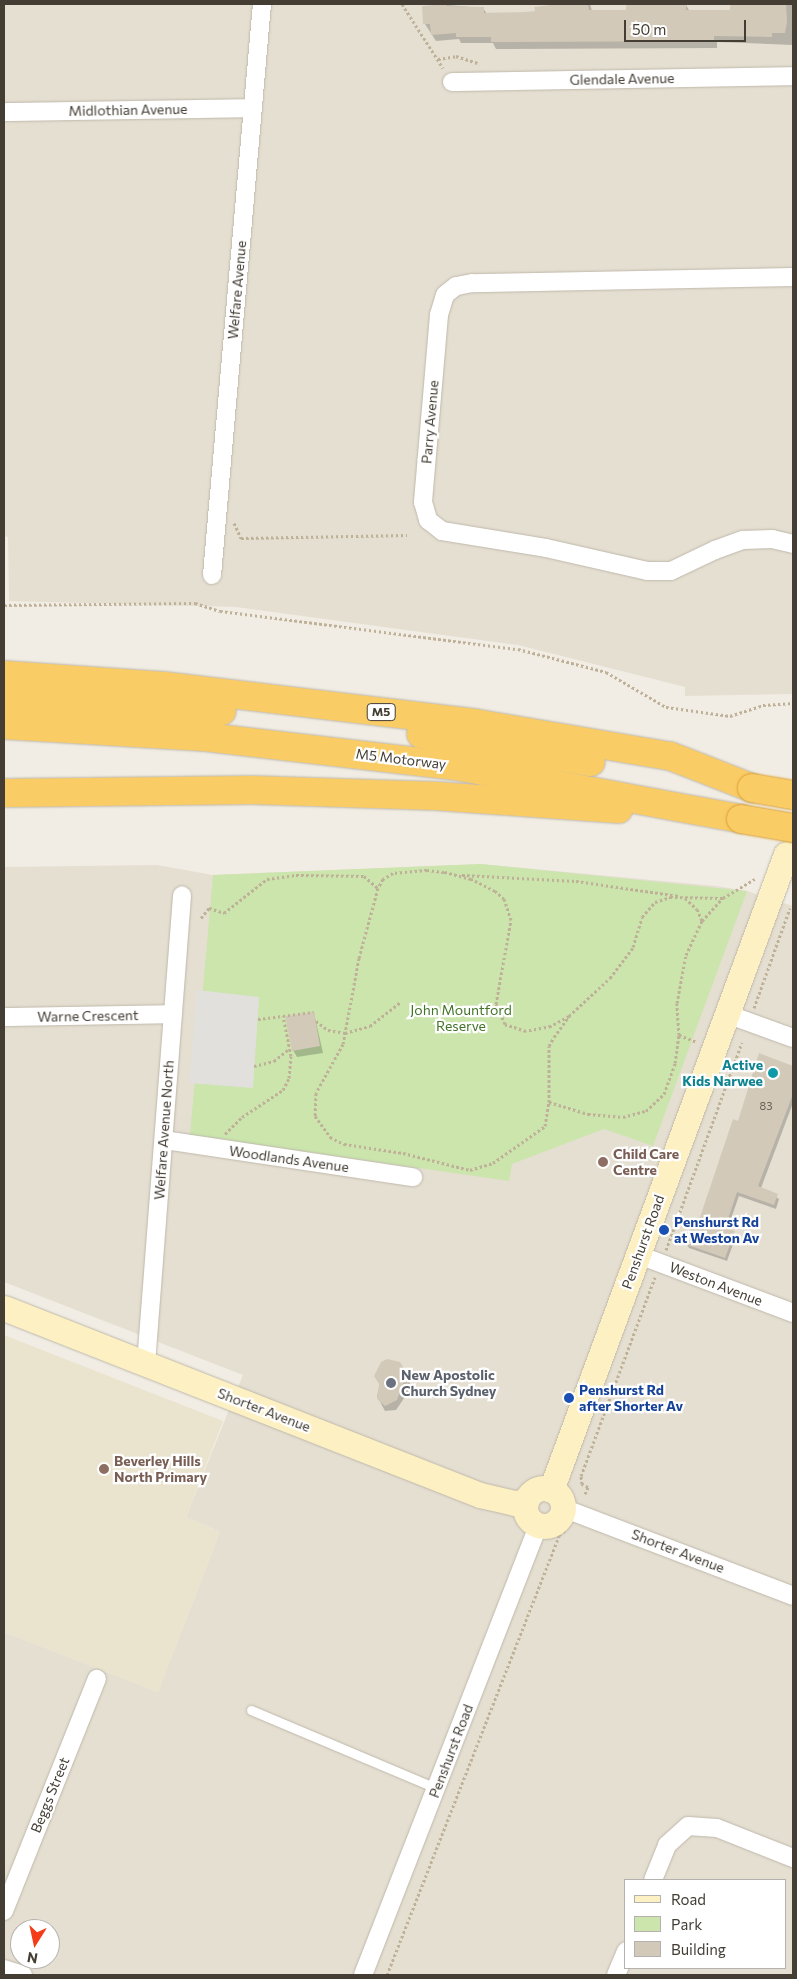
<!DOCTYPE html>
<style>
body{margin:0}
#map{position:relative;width:797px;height:1979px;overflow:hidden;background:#f1ede4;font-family:Commissioner,sans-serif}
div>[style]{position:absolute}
.residential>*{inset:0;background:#e5dfd2}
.education>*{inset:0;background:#eae3ce}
.green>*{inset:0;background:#cbe5ad}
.parking>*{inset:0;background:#e2e0dc}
.shadow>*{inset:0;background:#0003}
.building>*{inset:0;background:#d3c9b9}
.path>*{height:3px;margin-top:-1.5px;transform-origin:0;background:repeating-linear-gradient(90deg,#beb198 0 2.5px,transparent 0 5px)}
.roads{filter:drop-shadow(0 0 1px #bfb8aa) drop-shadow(0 0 1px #bfb8aa)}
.lane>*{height:9px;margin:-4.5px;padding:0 4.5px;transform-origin:4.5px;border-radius:4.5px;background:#fff}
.street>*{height:18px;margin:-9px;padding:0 9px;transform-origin:9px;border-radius:9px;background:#fff}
.secondary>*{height:25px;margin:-12.5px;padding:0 12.5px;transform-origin:12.5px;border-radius:12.5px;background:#fdf0c2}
.secondary>.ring{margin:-12.5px;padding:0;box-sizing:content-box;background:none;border:25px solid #fdf0c2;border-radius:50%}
.highway>*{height:28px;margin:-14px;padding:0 14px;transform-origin:14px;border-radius:14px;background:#facc66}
.bridges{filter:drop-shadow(0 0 1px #d9a036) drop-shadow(0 0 1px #d9a036)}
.highway-bridge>*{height:28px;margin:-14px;padding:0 14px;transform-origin:14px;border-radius:14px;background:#facc66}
.dots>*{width:14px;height:14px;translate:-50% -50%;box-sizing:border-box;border:2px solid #fff;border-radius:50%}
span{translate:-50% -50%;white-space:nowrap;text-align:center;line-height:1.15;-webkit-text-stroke:4.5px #fff;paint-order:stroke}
.number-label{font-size:11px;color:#676055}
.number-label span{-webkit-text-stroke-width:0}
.shield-label span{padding:1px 4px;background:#fff;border:1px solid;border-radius:4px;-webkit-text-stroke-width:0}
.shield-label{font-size:12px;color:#433d34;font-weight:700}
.street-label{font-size:14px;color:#433d34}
.park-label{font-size:14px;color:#447329}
.culture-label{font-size:14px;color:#0d838f;font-weight:700}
.right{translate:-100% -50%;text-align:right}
.education-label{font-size:14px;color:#785e54;font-weight:700}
.left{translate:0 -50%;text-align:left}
.transit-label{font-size:14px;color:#164399;font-weight:700}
.worship-label{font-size:14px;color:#5b616d;font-weight:700}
.frame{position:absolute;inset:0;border:5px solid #433d34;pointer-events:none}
.legend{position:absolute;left:624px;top:1879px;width:162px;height:90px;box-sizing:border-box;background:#fff;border:1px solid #b4b1ae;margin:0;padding:6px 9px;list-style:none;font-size:15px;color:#433d34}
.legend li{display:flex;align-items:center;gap:10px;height:25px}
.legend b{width:25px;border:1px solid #b4b1ae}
.north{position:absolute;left:10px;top:1919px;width:50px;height:50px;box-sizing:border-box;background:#fff;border:1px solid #b4b1ae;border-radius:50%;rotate:190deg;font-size:14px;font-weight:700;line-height:20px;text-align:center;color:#433d34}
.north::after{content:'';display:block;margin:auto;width:18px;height:22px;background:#f43d18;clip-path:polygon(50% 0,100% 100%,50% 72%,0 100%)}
.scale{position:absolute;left:624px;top:20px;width:122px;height:22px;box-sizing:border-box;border:2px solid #433d34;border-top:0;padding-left:6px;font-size:15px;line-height:18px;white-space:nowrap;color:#433d34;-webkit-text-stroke:4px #fff;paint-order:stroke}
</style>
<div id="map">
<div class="residential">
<i style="clip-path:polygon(4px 4px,793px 4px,793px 694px,685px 696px,685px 687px,518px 645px,236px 607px,9px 601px,8px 537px,4px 536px)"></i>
<i style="clip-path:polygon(evenodd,481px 864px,716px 886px,747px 891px,793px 906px,793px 1975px,4px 1975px,4px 1632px,158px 1692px,220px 1532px,186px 1517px,243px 1375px,4px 1282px,4px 867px,157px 865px,213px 875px,481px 864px,626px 1880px,786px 1880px,786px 1968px,626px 1968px,626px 1880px,481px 864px,20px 1929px,50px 1929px,50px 1959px,20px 1959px,20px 1929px)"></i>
</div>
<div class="education">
<i style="clip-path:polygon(4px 1335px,223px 1421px,186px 1517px,220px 1532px,158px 1692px,4px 1632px)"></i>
</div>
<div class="green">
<i style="clip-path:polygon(481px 864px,747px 891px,653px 1146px,604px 1129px,512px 1164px,509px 1181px,190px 1135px,213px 875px)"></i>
</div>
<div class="parking">
<i style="clip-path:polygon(197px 990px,259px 997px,253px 1088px,189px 1083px)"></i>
</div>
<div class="shadow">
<i style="clip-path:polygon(561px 4px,590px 4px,592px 11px,627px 11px,627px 4px,686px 5px,690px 12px,732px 11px,731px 4px,793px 4px,793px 45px,717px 42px,717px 48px,496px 49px,493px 43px,461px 43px,459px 39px,436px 41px,425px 24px,423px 7px,447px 5px,483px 8px,487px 14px,525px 14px,561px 7px)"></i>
<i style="clip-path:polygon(314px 1013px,323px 1053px,297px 1057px,293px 1050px)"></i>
<i style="clip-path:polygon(760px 1054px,793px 1067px,793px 1103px,761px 1188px,779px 1199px,776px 1209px,739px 1196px,727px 1230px,736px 1236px,727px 1261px,689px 1248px,687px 1244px,697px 1228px,739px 1122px)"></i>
<i style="clip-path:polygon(399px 1363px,410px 1381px,409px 1391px,396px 1410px,385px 1411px,377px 1396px,380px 1384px)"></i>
</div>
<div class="building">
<i style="clip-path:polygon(447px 4px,447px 6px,484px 7px,484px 13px,525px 12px,535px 11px,534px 7px,559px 4px,588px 4px,589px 10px,626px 10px,626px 4px,686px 4px,686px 10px,730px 10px,730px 4px,786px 4px,787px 22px,785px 33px,772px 33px,772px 37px,714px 36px,714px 41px,491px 42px,491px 37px,456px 37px,456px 33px,431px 35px,430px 24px,423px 24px,422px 6px)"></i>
<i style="clip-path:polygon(314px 1012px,320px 1046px,292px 1051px,285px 1016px)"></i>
<i style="clip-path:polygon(759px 1053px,793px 1066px,793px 1094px,758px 1186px,778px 1194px,774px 1205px,737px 1192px,725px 1228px,735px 1231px,725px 1258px,685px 1244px,692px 1224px,697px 1226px,733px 1119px,738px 1121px)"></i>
<i style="clip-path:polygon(387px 1359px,400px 1362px,407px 1373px,397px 1400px,385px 1406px,377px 1399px,379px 1384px,374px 1376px,381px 1362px)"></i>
</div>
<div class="path">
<i style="left:402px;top:4px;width:76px;rotate:57.4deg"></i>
<i style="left:438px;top:59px;width:18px;rotate:-9deg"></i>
<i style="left:456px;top:56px;width:25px;rotate:18deg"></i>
<i style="left:234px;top:523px;width:17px;rotate:65deg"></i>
<i style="left:241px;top:538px;width:166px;rotate:-1deg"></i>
<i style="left:4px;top:605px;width:191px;rotate:-0.6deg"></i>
<i style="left:195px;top:603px;width:26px;rotate:18deg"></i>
<i style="left:220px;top:611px;width:300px;rotate:7.3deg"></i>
<i style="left:518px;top:649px;width:91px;rotate:14.6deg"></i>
<i style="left:606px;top:672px;width:69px;rotate:30.3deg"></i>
<i style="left:666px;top:707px;width:65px;rotate:8deg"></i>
<i style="left:730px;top:716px;width:35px;rotate:-18deg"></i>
<i style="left:763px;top:705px;width:30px;rotate:-4deg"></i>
<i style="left:462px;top:875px;width:114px;rotate:3deg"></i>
<i style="left:576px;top:881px;width:104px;rotate:8.3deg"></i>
<i style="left:685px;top:898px;width:16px;rotate:43deg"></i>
<i style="left:697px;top:909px;width:13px;rotate:67deg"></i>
<i style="left:201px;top:918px;width:13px;rotate:-51deg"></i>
<i style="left:209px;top:908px;width:16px;rotate:18deg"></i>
<i style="left:224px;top:913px;width:55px;rotate:-38.3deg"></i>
<i style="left:267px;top:879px;width:29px;rotate:-8deg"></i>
<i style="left:296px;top:875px;width:68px;rotate:0.8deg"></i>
<i style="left:364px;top:876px;width:18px;rotate:41deg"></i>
<i style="left:754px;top:1008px;width:106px;rotate:-70.2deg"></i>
<i style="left:569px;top:1016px;width:21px;rotate:151deg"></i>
<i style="left:551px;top:1026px;width:25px;rotate:169deg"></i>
<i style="left:526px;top:1031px;width:22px;rotate:-162deg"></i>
<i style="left:505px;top:1024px;width:22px;rotate:-114deg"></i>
<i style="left:496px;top:1004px;width:85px;rotate:-79.9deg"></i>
<i style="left:511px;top:920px;width:22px;rotate:-108deg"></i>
<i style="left:504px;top:899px;width:12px;rotate:-138deg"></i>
<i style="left:495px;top:891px;width:27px;rotate:-153deg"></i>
<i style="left:471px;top:879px;width:28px;rotate:-165deg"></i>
<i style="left:444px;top:872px;width:17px;rotate:-173deg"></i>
<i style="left:427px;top:870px;width:34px;rotate:175deg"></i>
<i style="left:393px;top:873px;width:12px;rotate:149deg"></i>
<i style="left:383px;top:879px;width:10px;rotate:119deg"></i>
<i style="left:378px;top:888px;width:73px;rotate:105.2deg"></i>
<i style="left:359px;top:958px;width:87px;rotate:100.5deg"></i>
<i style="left:343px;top:1044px;width:56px;rotate:118.9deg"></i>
<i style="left:316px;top:1093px;width:23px;rotate:92deg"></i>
<i style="left:315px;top:1116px;width:26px;rotate:54deg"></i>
<i style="left:330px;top:1137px;width:16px;rotate:27deg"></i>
<i style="left:344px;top:1144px;width:60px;rotate:8.7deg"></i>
<i style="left:403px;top:1153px;width:69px;rotate:14.2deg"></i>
<i style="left:470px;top:1170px;width:24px;rotate:-17deg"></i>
<i style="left:493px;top:1163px;width:64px;rotate:-35.4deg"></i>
<i style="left:545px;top:1126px;width:24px;rotate:-81deg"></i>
<i style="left:549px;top:1102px;width:56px;rotate:-90deg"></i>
<i style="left:549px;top:1046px;width:10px;rotate:-61deg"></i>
<i style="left:554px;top:1037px;width:26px;rotate:-54deg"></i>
<i style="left:569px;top:1016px;width:56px;rotate:-42.8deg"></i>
<i style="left:610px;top:978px;width:39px;rotate:-53deg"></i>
<i style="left:633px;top:947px;width:31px;rotate:-73deg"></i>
<i style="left:642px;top:917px;width:20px;rotate:-49deg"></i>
<i style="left:655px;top:902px;width:16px;rotate:-18deg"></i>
<i style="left:670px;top:897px;width:53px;rotate:1.1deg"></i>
<i style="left:258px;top:1019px;width:56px;rotate:-7.1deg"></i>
<i style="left:316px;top:1021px;width:15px;rotate:37deg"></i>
<i style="left:328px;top:1030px;width:17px;rotate:10deg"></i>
<i style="left:345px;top:1033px;width:26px;rotate:-16deg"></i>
<i style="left:370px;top:1026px;width:39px;rotate:-38deg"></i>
<i style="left:679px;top:1035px;width:19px;rotate:21deg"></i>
<i style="left:254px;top:1066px;width:21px;rotate:-14deg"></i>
<i style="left:274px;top:1061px;width:19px;rotate:-39deg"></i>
<i style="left:549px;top:1102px;width:41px;rotate:17.1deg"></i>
<i style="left:588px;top:1114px;width:35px;rotate:5deg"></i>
<i style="left:623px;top:1117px;width:24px;rotate:-15deg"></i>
<i style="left:646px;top:1111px;width:25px;rotate:-43deg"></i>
<i style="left:664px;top:1094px;width:33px;rotate:-70deg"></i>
<i style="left:675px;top:1063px;width:28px;rotate:-82deg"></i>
<i style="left:679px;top:1035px;width:32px;rotate:-94deg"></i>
<i style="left:677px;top:1003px;width:49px;rotate:-79.4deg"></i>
<i style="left:686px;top:955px;width:38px;rotate:-65deg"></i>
<i style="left:702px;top:921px;width:31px;rotate:-48deg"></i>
<i style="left:723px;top:898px;width:37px;rotate:-31deg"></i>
<i style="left:225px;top:1134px;width:24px;rotate:-45deg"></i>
<i style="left:242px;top:1117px;width:49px;rotate:-33.4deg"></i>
<i style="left:283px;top:1090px;width:13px;rotate:-63deg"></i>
<i style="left:289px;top:1078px;width:22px;rotate:-85deg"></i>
<i style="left:291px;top:1056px;width:41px;rotate:-101.3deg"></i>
<i style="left:666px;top:1250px;width:221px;rotate:-69.9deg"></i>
<i style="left:585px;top:1494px;width:8px;rotate:-67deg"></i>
<i style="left:588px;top:1487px;width:7px;rotate:-153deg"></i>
<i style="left:582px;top:1484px;width:8px;rotate:-97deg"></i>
<i style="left:581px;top:1476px;width:212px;rotate:-69.6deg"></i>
<i style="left:387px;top:1975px;width:472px;rotate:-68.6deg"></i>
<i style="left:559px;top:1535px;width:10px;rotate:-37deg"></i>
</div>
<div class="roads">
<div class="lane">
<i style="left:251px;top:1710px;width:201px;rotate:22.9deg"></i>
</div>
<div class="street">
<i style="left:452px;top:82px;width:341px;rotate:-1deg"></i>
<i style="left:4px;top:112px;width:248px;rotate:-0.9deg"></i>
<i style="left:793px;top:277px;width:321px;rotate:178.9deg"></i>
<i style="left:472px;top:283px;width:16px;rotate:169deg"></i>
<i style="left:456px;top:286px;width:14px;rotate:141deg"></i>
<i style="left:445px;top:295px;width:21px;rotate:107deg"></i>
<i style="left:439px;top:315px;width:188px;rotate:94.9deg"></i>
<i style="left:423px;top:502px;width:19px;rotate:74deg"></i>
<i style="left:428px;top:520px;width:18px;rotate:38deg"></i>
<i style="left:442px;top:531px;width:105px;rotate:9.3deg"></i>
<i style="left:546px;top:548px;width:104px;rotate:12.8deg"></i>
<i style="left:647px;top:571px;width:24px"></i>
<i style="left:671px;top:571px;width:49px;rotate:-25.5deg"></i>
<i style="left:715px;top:550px;width:30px;rotate:-20deg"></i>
<i style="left:743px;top:540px;width:29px;rotate:-2deg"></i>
<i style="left:772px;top:539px;width:22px;rotate:13deg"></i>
<i style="left:212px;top:575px;width:573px;rotate:-85deg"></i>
<i style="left:727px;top:1014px;width:70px;rotate:20deg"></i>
<i style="left:4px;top:1017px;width:169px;rotate:-1deg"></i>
<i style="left:164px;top:1140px;width:252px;rotate:8.5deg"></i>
<i style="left:639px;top:1255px;width:165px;rotate:20.6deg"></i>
<i style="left:146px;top:1364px;width:470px;rotate:-85.6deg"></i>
<i style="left:563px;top:1508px;width:246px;rotate:20.9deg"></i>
<i style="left:653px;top:1880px;width:38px;rotate:-68deg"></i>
<i style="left:667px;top:1845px;width:28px;rotate:-42deg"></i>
<i style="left:688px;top:1826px;width:29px;rotate:4deg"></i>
<i style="left:717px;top:1828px;width:82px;rotate:21.5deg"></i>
<i style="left:4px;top:1911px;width:250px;rotate:-68.2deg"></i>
<i style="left:4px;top:1969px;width:20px;rotate:18deg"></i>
<i style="left:363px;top:1975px;width:482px;rotate:-68.7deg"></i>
<i style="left:616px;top:1975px;width:26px;rotate:-67deg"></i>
</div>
<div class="secondary">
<i style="left:4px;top:1308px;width:511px;rotate:21.45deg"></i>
<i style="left:480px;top:1495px;width:35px;rotate:13deg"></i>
<i style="left:514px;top:1503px;width:12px;rotate:-5deg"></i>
<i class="ring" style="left:525px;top:1488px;width:13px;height:13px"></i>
<i style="left:551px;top:1490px;width:678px;rotate:-69.72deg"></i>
</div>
<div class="highway">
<i style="left:4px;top:675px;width:160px;rotate:3.9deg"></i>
<i style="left:164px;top:686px;width:312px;rotate:6.8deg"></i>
<i style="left:474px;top:723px;width:199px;rotate:9.6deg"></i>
<i style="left:670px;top:756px;width:88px;rotate:21.3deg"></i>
<i style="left:4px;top:699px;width:218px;rotate:3.2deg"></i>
<i style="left:4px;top:725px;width:201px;rotate:3.4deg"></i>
<i style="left:205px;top:737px;width:253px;rotate:6.6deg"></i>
<i style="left:456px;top:766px;width:290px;rotate:10.5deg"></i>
<i style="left:421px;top:734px;width:172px;rotate:9.4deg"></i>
<i style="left:4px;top:793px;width:248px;rotate:-0.7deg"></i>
<i style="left:252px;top:790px;width:184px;rotate:1.9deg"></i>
<i style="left:436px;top:796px;width:183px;rotate:4.1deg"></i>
</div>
</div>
<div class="bridges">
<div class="highway-bridge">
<i style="left:752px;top:788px;width:42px;rotate:9.7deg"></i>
<i style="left:741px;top:819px;width:53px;rotate:9.8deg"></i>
</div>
</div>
<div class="dots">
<i style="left:773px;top:1073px;background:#0f9aa8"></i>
<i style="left:603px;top:1162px;background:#8d6e63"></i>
<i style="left:664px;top:1230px;background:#1a4fb4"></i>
<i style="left:391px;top:1383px;background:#6b7280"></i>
<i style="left:569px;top:1398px;background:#1a4fb4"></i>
<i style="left:104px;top:1469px;background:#8d6e63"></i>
</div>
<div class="number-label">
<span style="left:766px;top:1106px">83</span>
</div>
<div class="shield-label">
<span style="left:381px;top:712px">M5</span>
</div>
<div class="street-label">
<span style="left:622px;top:79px;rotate:-1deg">Glendale Avenue</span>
<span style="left:128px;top:110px;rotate:-1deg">Midlothian Avenue</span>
<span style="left:237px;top:290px;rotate:-85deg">Welfare Avenue</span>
<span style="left:430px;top:422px;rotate:-85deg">Parry Avenue</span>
<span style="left:401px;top:759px;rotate:7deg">M5 Motorway</span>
<span style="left:88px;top:1016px;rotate:-1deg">Warne Crescent</span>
<span style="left:164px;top:1130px;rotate:-86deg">Welfare Avenue North</span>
<span style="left:289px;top:1159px;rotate:8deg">Woodlands Avenue</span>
<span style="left:643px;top:1242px;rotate:-70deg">Penshurst Road</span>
<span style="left:716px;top:1284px;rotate:21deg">Weston Avenue</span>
<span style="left:264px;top:1410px;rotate:21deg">Shorter Avenue</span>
<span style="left:678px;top:1551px;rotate:21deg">Shorter Avenue</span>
<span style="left:451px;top:1751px;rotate:-69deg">Penshurst Road</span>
<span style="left:50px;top:1795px;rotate:-68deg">Beggs Street</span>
</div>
<div class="park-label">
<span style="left:461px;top:1018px">John Mountford<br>Reserve</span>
</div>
<div class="culture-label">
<span class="right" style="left:763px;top:1073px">Active<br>Kids Narwee</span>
</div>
<div class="education-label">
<span class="left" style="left:613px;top:1162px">Child Care<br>Centre</span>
<span class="left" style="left:114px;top:1469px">Beverley Hills<br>North Primary</span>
</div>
<div class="transit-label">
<span class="left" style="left:674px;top:1230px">Penshurst Rd<br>at Weston Av</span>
<span class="left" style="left:579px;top:1398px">Penshurst Rd<br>after Shorter Av</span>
</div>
<div class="worship-label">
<span class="left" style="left:401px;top:1383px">New Apostolic<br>Church Sydney</span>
</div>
<div class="frame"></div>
<ul class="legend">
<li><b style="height:6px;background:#fdf0c2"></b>Road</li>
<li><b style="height:14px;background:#cbe5ad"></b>Park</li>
<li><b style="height:14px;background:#d3c9b9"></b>Building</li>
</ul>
<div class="north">N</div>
<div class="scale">50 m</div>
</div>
